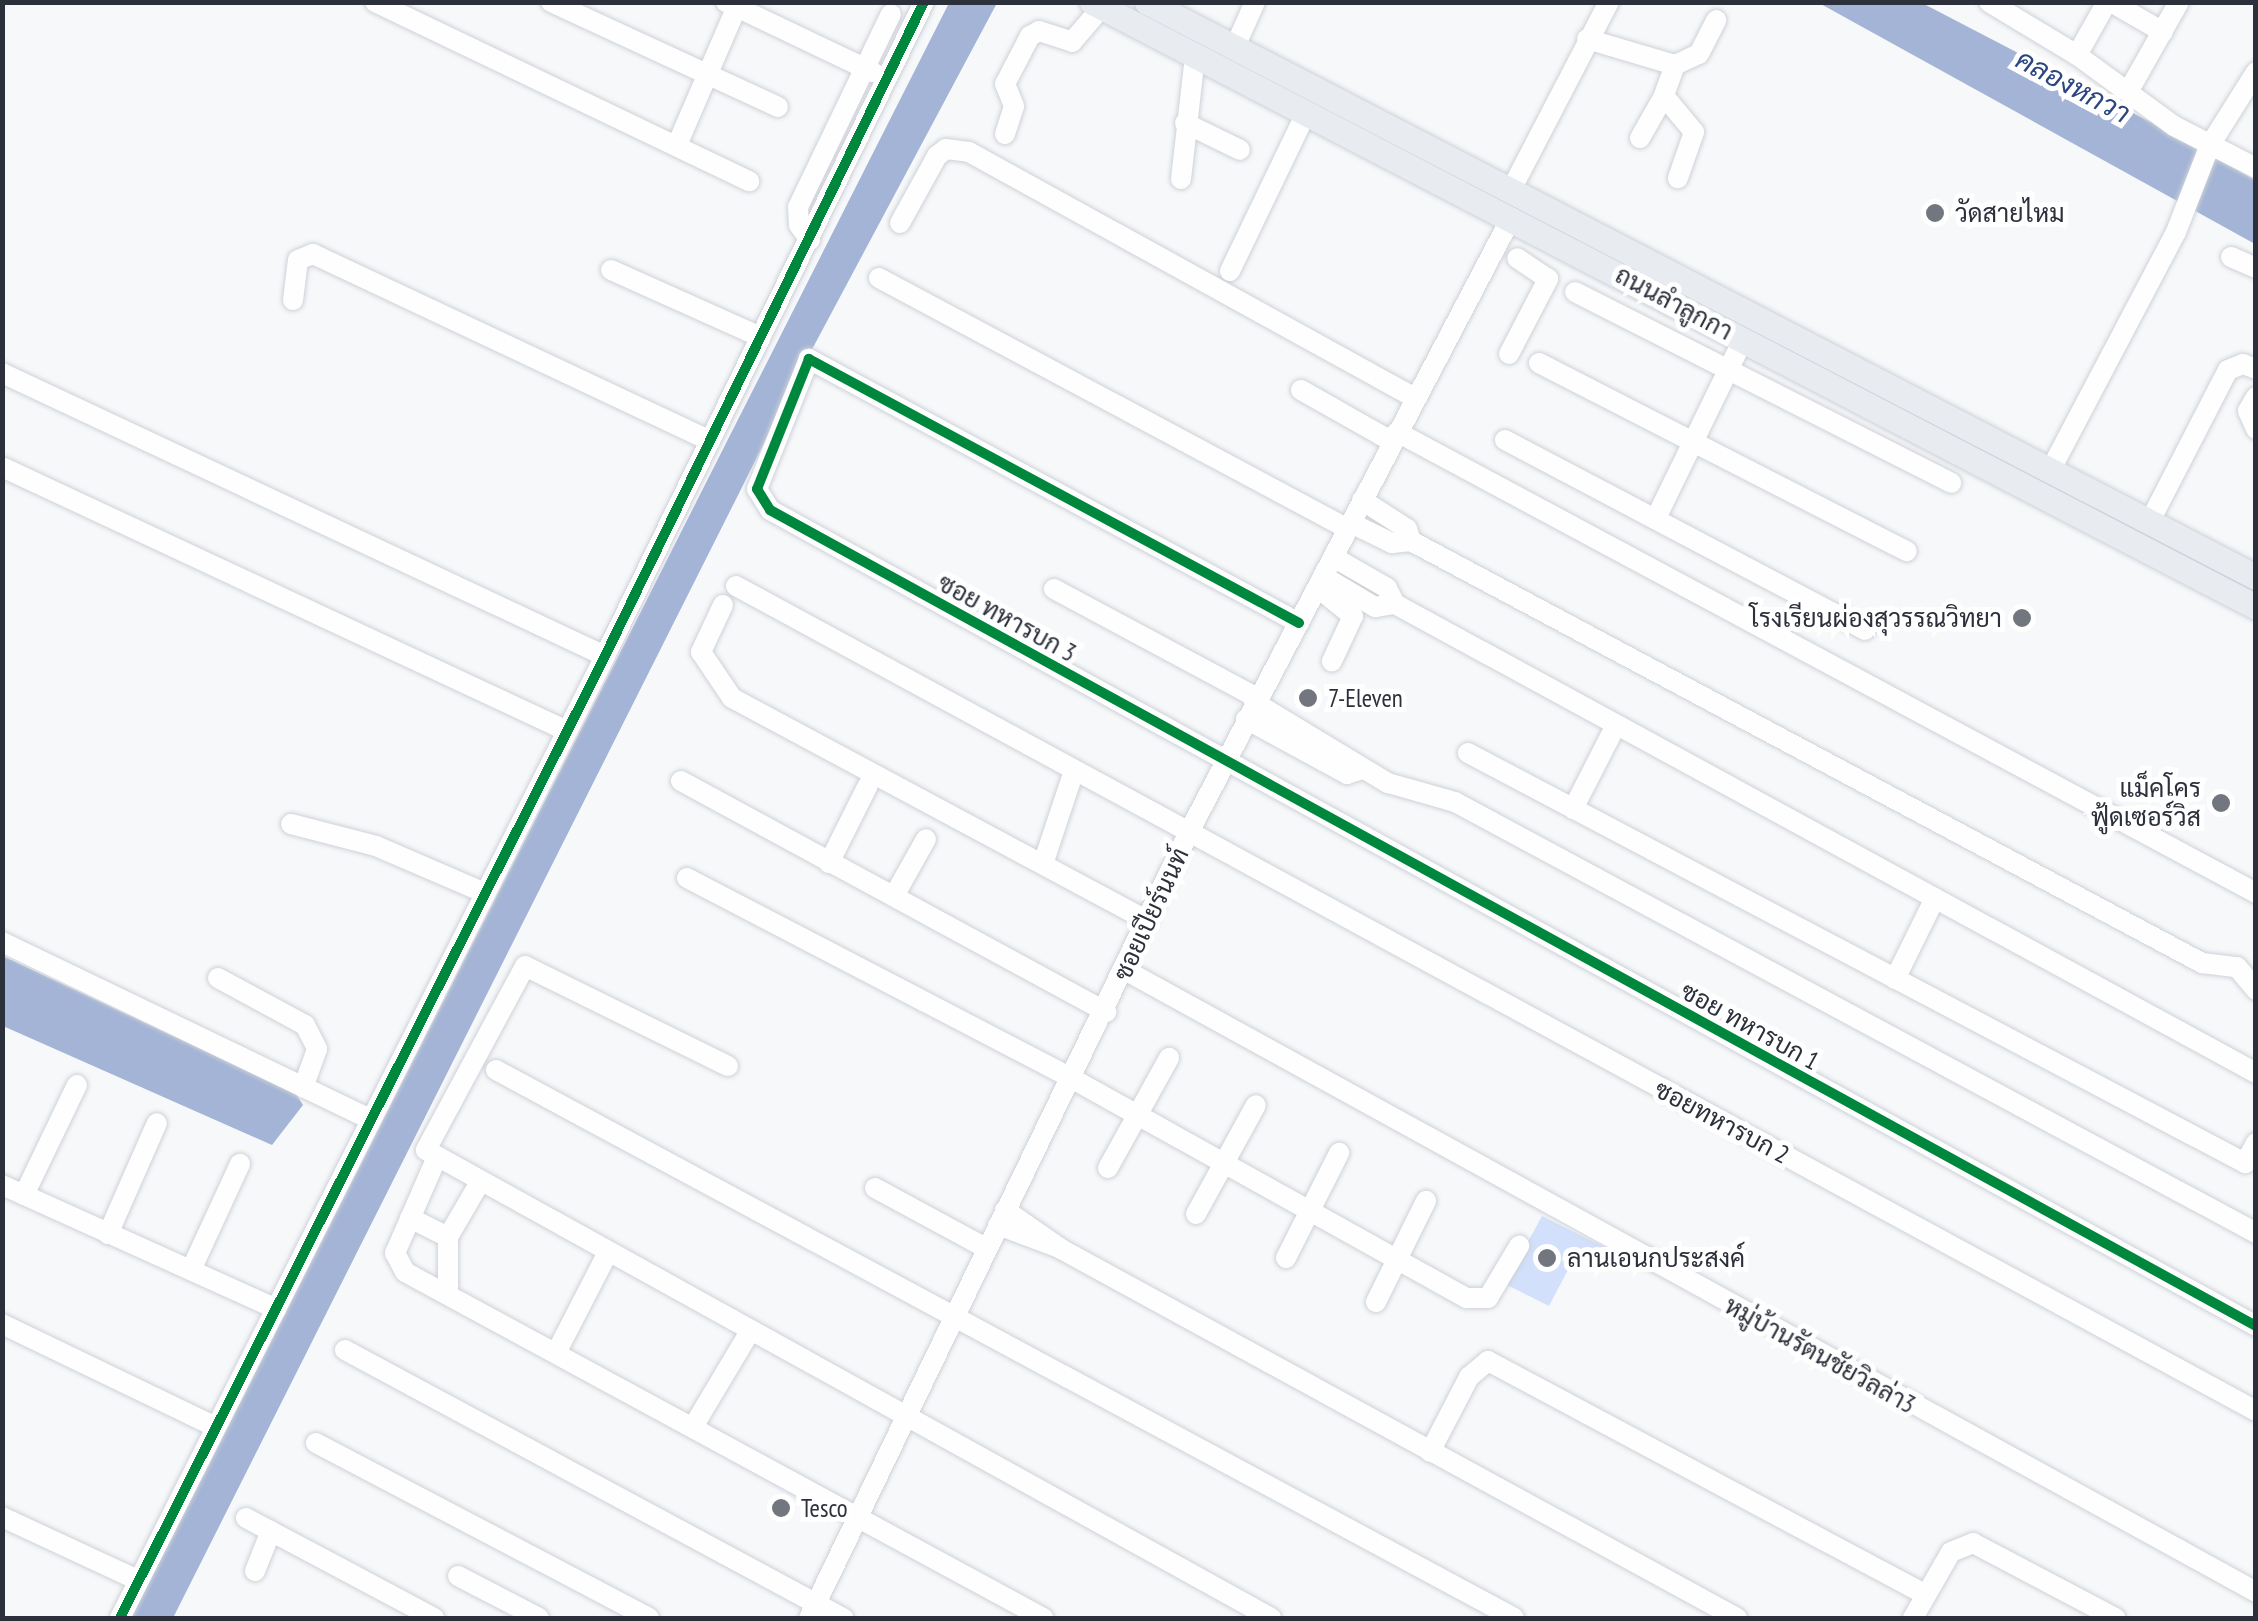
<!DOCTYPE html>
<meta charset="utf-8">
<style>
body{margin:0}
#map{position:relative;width:2258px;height:1621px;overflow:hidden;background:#f6f8fa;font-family:"PT Sans Narrow",Sarabun,sans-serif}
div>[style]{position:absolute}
.green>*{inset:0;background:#d2e0fb}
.water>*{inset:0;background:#a3b4d6}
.roads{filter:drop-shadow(0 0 2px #ced1d7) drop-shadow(0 0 2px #ced1d7)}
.minor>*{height:20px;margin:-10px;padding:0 10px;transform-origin:10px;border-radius:10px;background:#fefefe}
.major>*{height:25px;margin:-12.5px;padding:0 12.5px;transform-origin:12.5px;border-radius:12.5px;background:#e8ebf0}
.cycleway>*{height:10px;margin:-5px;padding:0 5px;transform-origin:5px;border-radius:5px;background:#00873e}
.dots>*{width:28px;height:28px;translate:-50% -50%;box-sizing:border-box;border:5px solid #fff;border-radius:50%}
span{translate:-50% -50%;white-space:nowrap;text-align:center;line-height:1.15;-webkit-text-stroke:10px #fff;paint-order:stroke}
.poi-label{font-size:25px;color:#2b303b}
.left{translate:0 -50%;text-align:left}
.right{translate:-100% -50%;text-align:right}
.street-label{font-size:25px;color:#2b303b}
.water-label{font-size:28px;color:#2b4580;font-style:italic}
.frame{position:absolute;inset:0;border:5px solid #2b303b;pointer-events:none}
</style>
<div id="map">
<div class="green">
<i style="clip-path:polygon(1542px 1216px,1614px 1252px,1608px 1263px,1579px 1249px,1549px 1306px,1505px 1284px)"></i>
</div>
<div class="water">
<i style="clip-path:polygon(949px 3px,997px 3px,801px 370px,173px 1618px,131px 1618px)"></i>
<i style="clip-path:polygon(1819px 3px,1922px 3px,2160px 127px,2255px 180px,2255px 244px)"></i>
<i style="clip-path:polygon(3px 956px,296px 1094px,303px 1105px,272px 1145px,3px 1026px)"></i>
</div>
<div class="roads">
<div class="minor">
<i style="left:375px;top:2px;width:415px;rotate:25.6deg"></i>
<i style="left:551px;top:2px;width:250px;rotate:24.8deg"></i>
<i style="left:726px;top:2px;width:163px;rotate:25.5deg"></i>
<i style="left:1989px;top:2px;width:103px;rotate:31.1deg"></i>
<i style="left:2077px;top:55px;width:120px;rotate:36.2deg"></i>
<i style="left:2174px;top:126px;width:92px;rotate:27.1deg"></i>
<i style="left:2111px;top:2px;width:60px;rotate:30deg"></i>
<i style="left:1587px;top:39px;width:92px;rotate:16.5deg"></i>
<i style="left:1675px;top:65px;width:33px;rotate:110deg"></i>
<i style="left:1664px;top:96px;width:47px;rotate:50.2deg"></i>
<i style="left:1694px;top:132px;width:49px;rotate:109.2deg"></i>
<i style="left:1234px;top:49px;width:51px;rotate:-65.9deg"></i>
<i style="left:2077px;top:55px;width:61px;rotate:-60.5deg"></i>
<i style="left:1675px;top:65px;width:26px;rotate:-25deg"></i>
<i style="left:1699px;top:54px;width:38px;rotate:-63deg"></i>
<i style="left:2128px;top:92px;width:103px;rotate:-60.5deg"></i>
<i style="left:1185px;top:123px;width:61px;rotate:26.1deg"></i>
<i style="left:1005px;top:134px;width:29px;rotate:-72deg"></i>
<i style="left:1014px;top:106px;width:24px;rotate:-112deg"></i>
<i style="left:1005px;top:84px;width:54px;rotate:-62.5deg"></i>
<i style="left:1030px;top:36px;width:10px;rotate:-29deg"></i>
<i style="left:1039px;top:31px;width:35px;rotate:18deg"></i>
<i style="left:1072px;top:42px;width:45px;rotate:-49.5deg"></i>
<i style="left:1640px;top:138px;width:48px;rotate:-60.3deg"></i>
<i style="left:677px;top:145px;width:156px;rotate:-66.6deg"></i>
<i style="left:1181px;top:179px;width:123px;rotate:-83.5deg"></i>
<i style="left:1511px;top:190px;width:212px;rotate:-62.5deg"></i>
<i style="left:900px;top:223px;width:77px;rotate:-61.1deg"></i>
<i style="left:937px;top:156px;width:11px;rotate:-38deg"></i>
<i style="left:946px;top:149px;width:23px;rotate:7deg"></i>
<i style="left:969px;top:152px;width:509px;rotate:28.88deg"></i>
<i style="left:810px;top:240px;width:19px;rotate:-126deg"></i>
<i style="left:799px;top:225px;width:18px;rotate:-93deg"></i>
<i style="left:798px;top:207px;width:214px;rotate:-64.3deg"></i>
<i style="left:2231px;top:257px;width:27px;rotate:24deg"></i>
<i style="left:611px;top:270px;width:164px;rotate:24.1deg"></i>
<i style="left:1230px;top:271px;width:175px;rotate:-64.3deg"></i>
<i style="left:879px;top:278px;width:532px;rotate:28.15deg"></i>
<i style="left:1575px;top:292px;width:422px;rotate:26.9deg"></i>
<i style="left:293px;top:300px;width:40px;rotate:-82.9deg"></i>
<i style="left:298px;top:260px;width:16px;rotate:-22deg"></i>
<i style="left:313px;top:254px;width:439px;rotate:25.2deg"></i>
<i style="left:1509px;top:354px;width:85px;rotate:-62.5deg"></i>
<i style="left:1548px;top:279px;width:37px;rotate:-146deg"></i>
<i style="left:1539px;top:363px;width:413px;rotate:27.1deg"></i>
<i style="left:2px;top:373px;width:666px;rotate:25.14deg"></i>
<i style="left:1301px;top:390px;width:106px;rotate:29.5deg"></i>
<i style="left:2256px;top:397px;width:16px;rotate:120deg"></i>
<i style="left:2248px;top:411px;width:20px;rotate:66deg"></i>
<i style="left:1397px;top:432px;width:975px;rotate:28.22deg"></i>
<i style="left:1505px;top:440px;width:407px;rotate:27.8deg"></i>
<i style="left:2px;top:467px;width:624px;rotate:25.04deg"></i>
<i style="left:2050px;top:471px;width:270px;rotate:-62.2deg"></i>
<i style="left:2176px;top:232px;width:93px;rotate:-68.7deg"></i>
<i style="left:2210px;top:145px;width:86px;rotate:-57.8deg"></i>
<i style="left:1362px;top:500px;width:54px;rotate:32.8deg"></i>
<i style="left:1407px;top:529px;width:13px;rotate:72deg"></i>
<i style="left:1656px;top:518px;width:198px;rotate:-64deg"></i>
<i style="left:2150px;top:521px;width:170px;rotate:-62.7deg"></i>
<i style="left:2228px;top:370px;width:16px;rotate:-22deg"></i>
<i style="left:2243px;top:364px;width:14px;rotate:21deg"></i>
<i style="left:1351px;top:523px;width:46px;rotate:26deg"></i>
<i style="left:1392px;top:543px;width:19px;rotate:-6deg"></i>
<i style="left:1411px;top:541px;width:897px;rotate:28.08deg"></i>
<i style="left:2202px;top:963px;width:35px;rotate:7deg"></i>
<i style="left:2237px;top:967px;width:30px;rotate:50deg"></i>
<i style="left:1323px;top:576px;width:61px;rotate:30.8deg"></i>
<i style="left:1375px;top:607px;width:20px;rotate:-9deg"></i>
<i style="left:1395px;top:604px;width:18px;rotate:-117deg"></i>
<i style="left:1387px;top:588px;width:62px;rotate:-150.1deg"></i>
<i style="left:736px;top:586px;width:1729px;rotate:28.49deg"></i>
<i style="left:1054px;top:589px;width:230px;rotate:28.2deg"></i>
<i style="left:1322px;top:591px;width:40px;rotate:39deg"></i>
<i style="left:1353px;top:616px;width:50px;rotate:115deg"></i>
<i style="left:1395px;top:604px;width:980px;rotate:28.58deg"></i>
<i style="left:723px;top:605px;width:52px;rotate:115.1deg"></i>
<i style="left:701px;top:652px;width:55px;rotate:56deg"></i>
<i style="left:732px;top:698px;width:472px;rotate:28.2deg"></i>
<i style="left:1299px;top:623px;width:557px;rotate:-151.69deg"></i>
<i style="left:809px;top:359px;width:140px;rotate:111.8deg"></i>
<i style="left:757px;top:489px;width:25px;rotate:58deg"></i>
<i style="left:770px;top:510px;width:1695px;rotate:28.77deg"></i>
<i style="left:1254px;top:702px;width:157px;rotate:31.2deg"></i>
<i style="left:1388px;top:783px;width:70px;rotate:15.8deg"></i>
<i style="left:1455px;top:802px;width:910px;rotate:28.28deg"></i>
<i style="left:1246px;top:719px;width:115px;rotate:28.6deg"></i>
<i style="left:1347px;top:774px;width:16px;rotate:-18deg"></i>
<i style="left:1468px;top:753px;width:879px;rotate:27.82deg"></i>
<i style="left:2245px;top:1163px;width:23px;rotate:-61deg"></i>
<i style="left:681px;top:781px;width:484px;rotate:28.5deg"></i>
<i style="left:1573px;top:809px;width:94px;rotate:-62.9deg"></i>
<i style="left:291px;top:824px;width:88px;rotate:14.5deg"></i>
<i style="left:376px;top:846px;width:119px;rotate:23.3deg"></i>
<i style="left:829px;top:863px;width:87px;rotate:-63.4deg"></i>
<i style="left:1043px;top:864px;width:98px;rotate:-71.6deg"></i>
<i style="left:687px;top:878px;width:433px;rotate:27.5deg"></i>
<i style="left:1071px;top:1078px;width:453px;rotate:29.1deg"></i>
<i style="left:1467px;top:1298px;width:21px"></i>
<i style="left:1488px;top:1298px;width:61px;rotate:-59.2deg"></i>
<i style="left:894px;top:896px;width:65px;rotate:-60.7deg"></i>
<i style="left:2px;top:942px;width:405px;rotate:25.7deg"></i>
<i style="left:1123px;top:969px;width:1293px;rotate:28.8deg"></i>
<i style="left:218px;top:978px;width:99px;rotate:28.4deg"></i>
<i style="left:305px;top:1025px;width:27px;rotate:63deg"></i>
<i style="left:317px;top:1049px;width:41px;rotate:109.7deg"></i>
<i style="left:1895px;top:979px;width:90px;rotate:-63.7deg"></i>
<i style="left:728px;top:1066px;width:226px;rotate:-153.8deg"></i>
<i style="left:525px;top:966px;width:209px;rotate:118.3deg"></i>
<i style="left:426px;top:1150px;width:966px;rotate:28.98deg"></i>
<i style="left:496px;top:1070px;width:1156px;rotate:28.29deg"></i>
<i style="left:437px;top:1157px;width:105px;rotate:113.6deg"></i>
<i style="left:395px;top:1253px;width:21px;rotate:62deg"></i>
<i style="left:405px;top:1272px;width:726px;rotate:28.47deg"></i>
<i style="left:1108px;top:1168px;width:126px;rotate:-61deg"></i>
<i style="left:2px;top:1185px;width:301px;rotate:24.3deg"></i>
<i style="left:875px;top:1188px;width:126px;rotate:28.4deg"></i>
<i style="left:24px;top:1195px;width:122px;rotate:-64.3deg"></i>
<i style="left:1005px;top:1210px;width:68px;rotate:34.9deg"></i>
<i style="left:1061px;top:1249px;width:770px;rotate:28.63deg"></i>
<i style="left:1196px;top:1214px;width:124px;rotate:-61.2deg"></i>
<i style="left:410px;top:1218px;width:42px;rotate:26.6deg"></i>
<i style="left:998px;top:1225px;width:66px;rotate:20.4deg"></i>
<i style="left:108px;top:1234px;width:121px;rotate:-66.2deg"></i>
<i style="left:1286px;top:1258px;width:118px;rotate:-63.2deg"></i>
<i style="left:191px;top:1270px;width:117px;rotate:-65.2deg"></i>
<i style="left:448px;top:1293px;width:56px;rotate:-90deg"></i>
<i style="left:448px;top:1237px;width:64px;rotate:-59.8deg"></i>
<i style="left:1376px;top:1302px;width:113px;rotate:-63.7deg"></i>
<i style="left:2px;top:1324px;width:235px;rotate:25.7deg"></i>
<i style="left:345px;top:1350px;width:566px;rotate:28.29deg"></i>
<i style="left:556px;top:1353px;width:111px;rotate:-62.7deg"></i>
<i style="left:693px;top:1427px;width:109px;rotate:-59.2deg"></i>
<i style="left:316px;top:1443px;width:376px;rotate:27.7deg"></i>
<i style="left:1430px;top:1452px;width:85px;rotate:-62.5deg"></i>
<i style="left:1469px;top:1377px;width:25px;rotate:-40deg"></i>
<i style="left:1488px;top:1361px;width:495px;rotate:28.1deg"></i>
<i style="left:2px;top:1517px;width:150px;rotate:24.9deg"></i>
<i style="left:246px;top:1518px;width:213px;rotate:28deg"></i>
<i style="left:255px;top:1571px;width:43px;rotate:-68.2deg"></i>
<i style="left:458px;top:1576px;width:91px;rotate:27.4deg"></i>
<i style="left:120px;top:1618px;width:1077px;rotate:-63.24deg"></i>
<i style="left:605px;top:656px;width:728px;rotate:-64deg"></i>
<i style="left:809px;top:1618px;width:875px;rotate:-64.2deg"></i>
<i style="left:1190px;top:830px;width:691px;rotate:-62.32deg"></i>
<i style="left:1913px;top:1618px;width:76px;rotate:-60.1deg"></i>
<i style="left:1951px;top:1552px;width:24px;rotate:-22deg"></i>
<i style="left:1973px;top:1543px;width:161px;rotate:27.8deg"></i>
</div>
<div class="major">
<i style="left:1092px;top:2px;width:1312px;rotate:27.46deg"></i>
<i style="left:1147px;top:2px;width:1249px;rotate:27.41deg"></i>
</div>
</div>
<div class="cycleway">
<i style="left:1299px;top:623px;width:557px;rotate:-151.69deg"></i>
<i style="left:809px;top:359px;width:140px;rotate:111.8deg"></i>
<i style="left:757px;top:489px;width:25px;rotate:58deg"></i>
<i style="left:770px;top:510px;width:1695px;rotate:28.77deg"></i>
<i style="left:120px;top:1618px;width:1077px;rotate:-63.24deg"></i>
<i style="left:605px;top:656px;width:728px;rotate:-64deg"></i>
</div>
<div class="dots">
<i style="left:1935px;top:213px;background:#72767e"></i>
<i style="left:2022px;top:618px;background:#72767e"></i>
<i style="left:1308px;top:698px;background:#72767e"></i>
<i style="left:2221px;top:803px;background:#72767e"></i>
<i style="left:1547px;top:1258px;background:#72767e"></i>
<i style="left:781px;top:1508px;background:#72767e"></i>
</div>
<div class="poi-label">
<span class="left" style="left:1955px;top:213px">วัดสายไหม</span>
<span class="right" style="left:2002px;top:618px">โรงเรียนผ่องสุวรรณวิทยา</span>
<span class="left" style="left:1328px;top:698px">7-Eleven</span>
<span class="right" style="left:2201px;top:803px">แม็คโคร<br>ฟู้ดเซอร์วิส</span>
<span class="left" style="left:1567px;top:1258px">ลานเอนกประสงค์</span>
<span class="left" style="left:801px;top:1508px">Tesco</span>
</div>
<div class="street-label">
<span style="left:1674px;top:303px;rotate:28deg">ถนนลำลูกกา</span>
<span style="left:1007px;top:618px;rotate:29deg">ซอย ทหารบก 3</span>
<span style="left:1151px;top:914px;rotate:-65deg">ซอยเปียร์นนท์</span>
<span style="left:1750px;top:1026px;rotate:29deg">ซอย ทหารบก 1</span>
<span style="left:1722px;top:1122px;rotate:28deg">ซอยทหารบก 2</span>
<span style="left:1820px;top:1355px;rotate:29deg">หมู่บ้านรัตนชัยวิลล่า3</span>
</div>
<div class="water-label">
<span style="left:2073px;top:86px;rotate:28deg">คลองหกวา</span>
</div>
<div class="frame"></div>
</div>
